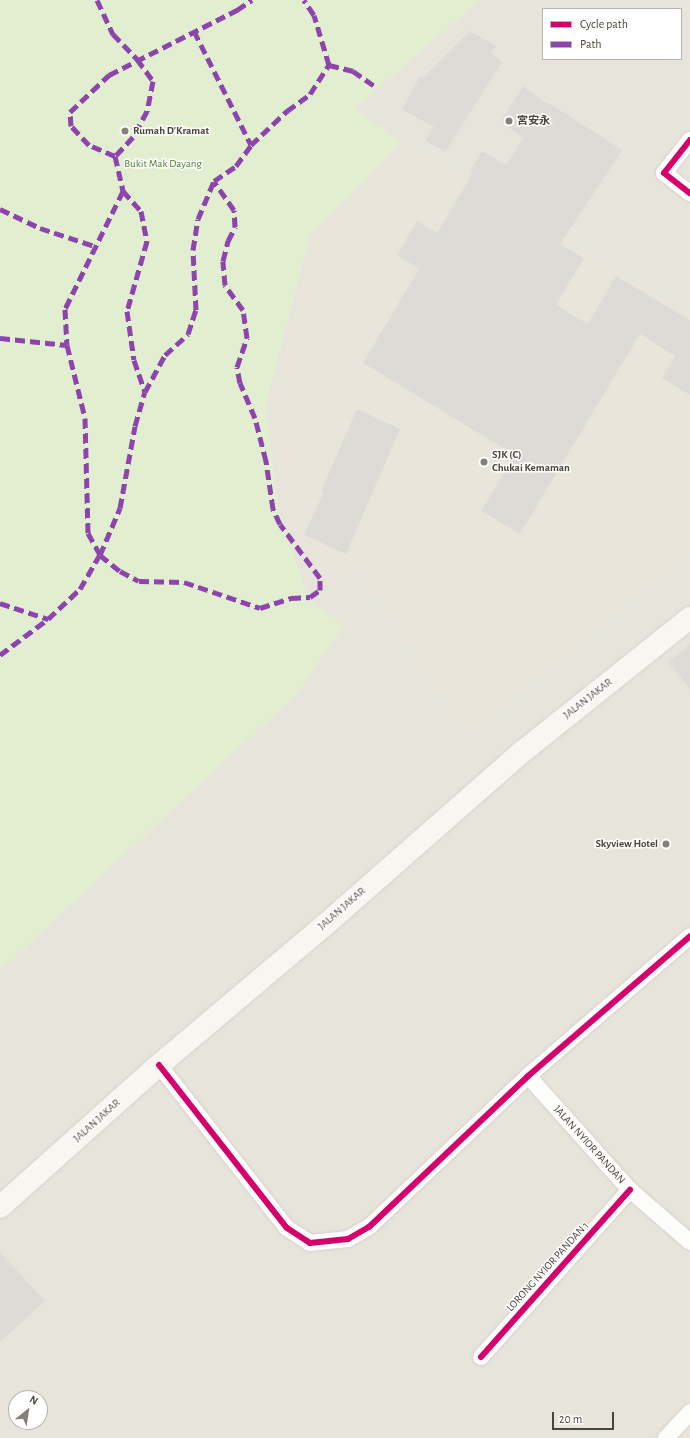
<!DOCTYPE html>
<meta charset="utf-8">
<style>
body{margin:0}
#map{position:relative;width:690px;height:1438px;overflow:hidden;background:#f4f2ee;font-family:"Alegreya Sans","Noto Sans SC",sans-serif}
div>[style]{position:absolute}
.residential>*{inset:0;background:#e7e4dc}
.education>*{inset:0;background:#eae5da}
.green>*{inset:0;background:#e1eecf}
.building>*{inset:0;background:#dedbd6}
.roads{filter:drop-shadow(0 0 1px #d2d0cb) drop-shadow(0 0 1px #d2d0cb)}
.street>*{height:16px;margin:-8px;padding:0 8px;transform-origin:8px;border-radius:8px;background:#fdfdfc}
.secondary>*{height:22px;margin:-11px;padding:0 11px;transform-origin:11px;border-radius:11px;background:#f7f6f1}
.quiet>*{height:5px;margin-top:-2.5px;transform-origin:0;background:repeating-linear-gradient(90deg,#8e44ad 0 10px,transparent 0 15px)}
.cycleway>*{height:6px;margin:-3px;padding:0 3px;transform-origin:3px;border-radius:3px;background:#d6006c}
.dots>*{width:11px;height:11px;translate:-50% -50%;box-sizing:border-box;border:2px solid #fff;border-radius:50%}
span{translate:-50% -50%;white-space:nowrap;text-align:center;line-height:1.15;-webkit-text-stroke:3px #fff;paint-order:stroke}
.poi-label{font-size:11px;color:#4b4439;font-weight:700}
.left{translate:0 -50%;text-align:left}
.right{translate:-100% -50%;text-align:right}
.park-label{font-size:11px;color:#4a7f2a}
.street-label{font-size:11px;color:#4b4439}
.legend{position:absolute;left:542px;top:8px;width:140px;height:52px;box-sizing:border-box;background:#fff;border:1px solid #b7b4b0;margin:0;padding:5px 7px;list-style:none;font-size:12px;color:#4b4439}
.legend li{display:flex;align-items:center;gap:8px;height:20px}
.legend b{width:20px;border:1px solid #b7b4b0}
.north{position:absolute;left:8px;top:1390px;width:40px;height:40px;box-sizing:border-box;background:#fff;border:1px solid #b7b4b0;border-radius:50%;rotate:30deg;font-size:11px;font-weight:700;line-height:16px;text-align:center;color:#4b4439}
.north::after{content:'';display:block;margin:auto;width:14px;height:18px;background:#868178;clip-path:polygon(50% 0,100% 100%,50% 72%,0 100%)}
.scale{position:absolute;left:552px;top:1412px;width:62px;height:18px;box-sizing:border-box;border:2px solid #4b4439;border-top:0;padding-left:5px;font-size:12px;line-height:14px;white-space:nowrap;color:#4b4439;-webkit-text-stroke:3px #fff;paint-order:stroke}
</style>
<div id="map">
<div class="residential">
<i style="clip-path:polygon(evenodd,0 0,690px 0,690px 1438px,0 1438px,0 0,543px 9px,681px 9px,681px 59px,543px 59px,543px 9px,0 0,16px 1398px,40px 1398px,40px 1422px,16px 1422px,16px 1398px)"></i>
</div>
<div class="education">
<i style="clip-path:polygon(406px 141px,690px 315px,690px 554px,467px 738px,356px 569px,328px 584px,283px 513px,272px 411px,314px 238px)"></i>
</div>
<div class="green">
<i style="clip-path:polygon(0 0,480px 0,355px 109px,401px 142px,310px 236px,265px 409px,280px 513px,309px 599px,344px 626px,298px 693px,0 971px)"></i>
</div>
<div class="building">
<i style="clip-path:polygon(470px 31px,496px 46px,491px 53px,502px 62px,445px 152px,425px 140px,434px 127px,402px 109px,420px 76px,423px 78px)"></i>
<i style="clip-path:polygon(523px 86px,546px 103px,547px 102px,622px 150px,560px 244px,584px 258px,556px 305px,588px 324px,616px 276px,690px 320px,690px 395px,662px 378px,675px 356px,640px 334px,520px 534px,481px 511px,515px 455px,363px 363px,419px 269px,397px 255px,417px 221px,437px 233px,473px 173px,470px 171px,482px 151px,506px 165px,523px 138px,501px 121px)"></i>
<i style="clip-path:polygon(357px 409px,400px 429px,346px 554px,304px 535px,324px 492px,321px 491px)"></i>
<i style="clip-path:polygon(690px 644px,690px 689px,668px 662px)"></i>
<i style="clip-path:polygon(0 1252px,45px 1301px,0 1342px)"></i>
</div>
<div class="roads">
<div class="street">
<i style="left:690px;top:140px;width:42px;rotate:128.2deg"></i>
<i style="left:664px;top:173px;width:33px;rotate:38deg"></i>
<i style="left:159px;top:1065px;width:207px;rotate:51.9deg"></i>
<i style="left:287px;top:1228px;width:27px;rotate:33deg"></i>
<i style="left:310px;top:1243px;width:38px;rotate:-6deg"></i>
<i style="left:348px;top:1239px;width:24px;rotate:-30deg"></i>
<i style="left:369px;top:1227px;width:219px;rotate:-43.5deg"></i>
<i style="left:528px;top:1076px;width:214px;rotate:-40.8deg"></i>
<i style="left:528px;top:1076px;width:153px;rotate:48.2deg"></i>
<i style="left:630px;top:1190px;width:79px;rotate:40.9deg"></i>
<i style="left:481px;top:1357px;width:224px;rotate:-48.3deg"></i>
<i style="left:666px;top:1438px;width:35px;rotate:-47deg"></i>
</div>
<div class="secondary">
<i style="left:0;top:1207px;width:213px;rotate:-41.8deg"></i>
<i style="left:159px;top:1065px;width:219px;rotate:-40.2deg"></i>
<i style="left:326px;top:924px;width:261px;rotate:-41.3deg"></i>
<i style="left:522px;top:752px;width:215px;rotate:-38.6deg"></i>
</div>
</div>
<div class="quiet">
<i style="left:97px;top:0;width:38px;rotate:65deg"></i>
<i style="left:113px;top:34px;width:35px;rotate:46deg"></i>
<i style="left:137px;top:59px;width:27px;rotate:54deg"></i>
<i style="left:153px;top:81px;width:31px;rotate:101deg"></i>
<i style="left:147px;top:111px;width:30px;rotate:118deg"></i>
<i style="left:133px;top:137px;width:26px;rotate:133deg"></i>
<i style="left:194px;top:31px;width:127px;rotate:63.4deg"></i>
<i style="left:329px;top:65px;width:25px;rotate:14deg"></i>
<i style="left:353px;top:71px;width:28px;rotate:35deg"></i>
<i style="left:115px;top:156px;width:28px;rotate:-157deg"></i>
<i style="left:89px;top:145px;width:26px;rotate:-133deg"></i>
<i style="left:71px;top:126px;width:14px;rotate:-94deg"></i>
<i style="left:70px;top:112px;width:54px;rotate:-43.5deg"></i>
<i style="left:109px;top:75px;width:144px;rotate:-26.9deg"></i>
<i style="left:237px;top:10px;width:18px;rotate:-34deg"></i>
<i style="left:115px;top:156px;width:36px;rotate:77deg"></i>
<i style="left:123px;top:191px;width:27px;rotate:48deg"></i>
<i style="left:141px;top:211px;width:31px;rotate:79deg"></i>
<i style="left:147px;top:241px;width:73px;rotate:105.9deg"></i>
<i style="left:127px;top:311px;width:49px;rotate:81.9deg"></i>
<i style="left:134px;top:360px;width:34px;rotate:71deg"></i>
<i style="left:123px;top:191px;width:131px;rotate:116.2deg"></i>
<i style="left:65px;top:309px;width:36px;rotate:87deg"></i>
<i style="left:67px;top:345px;width:75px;rotate:76.1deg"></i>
<i style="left:85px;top:418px;width:115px;rotate:88.5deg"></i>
<i style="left:88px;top:533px;width:25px;rotate:61deg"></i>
<i style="left:100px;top:555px;width:26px;rotate:39deg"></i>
<i style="left:120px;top:571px;width:21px;rotate:28deg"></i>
<i style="left:139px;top:581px;width:45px;rotate:1.3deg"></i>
<i style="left:184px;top:582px;width:80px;rotate:18.9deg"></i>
<i style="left:260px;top:608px;width:33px;rotate:-18deg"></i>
<i style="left:291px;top:598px;width:19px;rotate:-3deg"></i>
<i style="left:310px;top:597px;width:12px;rotate:-35deg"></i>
<i style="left:320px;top:590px;width:12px;rotate:-90deg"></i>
<i style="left:320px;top:578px;width:67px;rotate:-126.5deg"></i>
<i style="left:280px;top:524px;width:17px;rotate:-115deg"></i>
<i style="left:273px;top:509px;width:49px;rotate:-98.3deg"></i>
<i style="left:266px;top:461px;width:44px;rotate:-104.3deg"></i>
<i style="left:255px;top:418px;width:38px;rotate:-113deg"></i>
<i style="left:240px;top:383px;width:16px;rotate:-101deg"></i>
<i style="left:237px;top:367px;width:31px;rotate:-71deg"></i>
<i style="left:247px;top:338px;width:28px;rotate:-98deg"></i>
<i style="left:243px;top:310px;width:31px;rotate:-126deg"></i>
<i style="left:225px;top:285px;width:24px;rotate:-95deg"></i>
<i style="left:223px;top:261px;width:21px;rotate:-76deg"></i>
<i style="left:228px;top:241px;width:16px;rotate:-63deg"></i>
<i style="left:235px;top:227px;width:17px;rotate:-93deg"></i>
<i style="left:234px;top:210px;width:35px;rotate:-125deg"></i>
<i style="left:0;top:209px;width:44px;rotate:25.4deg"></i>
<i style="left:40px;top:228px;width:57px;rotate:18.4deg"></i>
<i style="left:0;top:338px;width:67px;rotate:6deg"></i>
<i style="left:0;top:603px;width:51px;rotate:18.4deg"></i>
<i style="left:0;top:655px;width:60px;rotate:-36.9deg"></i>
<i style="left:48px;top:619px;width:44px;rotate:-43.2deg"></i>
<i style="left:80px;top:589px;width:39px;rotate:-60deg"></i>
<i style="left:100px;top:555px;width:51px;rotate:-66.9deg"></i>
<i style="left:120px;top:508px;width:83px;rotate:-79.6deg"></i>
<i style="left:135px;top:426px;width:35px;rotate:-74deg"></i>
<i style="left:145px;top:392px;width:42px;rotate:-61.6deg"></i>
<i style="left:165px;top:355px;width:31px;rotate:-42deg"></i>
<i style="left:188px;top:334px;width:25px;rotate:-72deg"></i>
<i style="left:196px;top:310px;width:60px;rotate:-92.9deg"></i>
<i style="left:193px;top:250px;width:31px;rotate:-81deg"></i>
<i style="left:198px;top:219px;width:41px;rotate:-67.2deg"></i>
<i style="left:214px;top:181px;width:27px;rotate:-34deg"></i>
<i style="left:236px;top:166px;width:26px;rotate:-54deg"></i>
<i style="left:251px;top:145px;width:50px;rotate:-43.4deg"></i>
<i style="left:287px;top:111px;width:29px;rotate:-36deg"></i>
<i style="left:310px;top:94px;width:35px;rotate:-57deg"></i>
<i style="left:329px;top:65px;width:52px;rotate:-106.7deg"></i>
<i style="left:314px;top:15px;width:18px;rotate:-124deg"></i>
</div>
<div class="cycleway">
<i style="left:690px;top:140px;width:42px;rotate:128.2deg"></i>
<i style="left:664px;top:173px;width:33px;rotate:38deg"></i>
<i style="left:159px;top:1065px;width:207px;rotate:51.9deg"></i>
<i style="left:287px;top:1228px;width:27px;rotate:33deg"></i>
<i style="left:310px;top:1243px;width:38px;rotate:-6deg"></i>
<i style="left:348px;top:1239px;width:24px;rotate:-30deg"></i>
<i style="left:369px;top:1227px;width:219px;rotate:-43.5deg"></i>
<i style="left:528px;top:1076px;width:214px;rotate:-40.8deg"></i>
<i style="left:481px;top:1357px;width:224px;rotate:-48.3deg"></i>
</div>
<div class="dots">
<i style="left:509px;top:121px;background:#868178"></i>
<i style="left:125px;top:131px;background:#868178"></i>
<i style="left:484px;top:462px;background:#868178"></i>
<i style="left:666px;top:844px;background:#868178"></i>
</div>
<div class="poi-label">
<span class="left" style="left:517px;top:121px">宮安永</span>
<span class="left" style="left:133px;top:131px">Rumah D'Kramat</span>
<span class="left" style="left:492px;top:462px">SJK (C)<br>Chukai Kemaman</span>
<span class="right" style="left:658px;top:844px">Skyview Hotel</span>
</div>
<div class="park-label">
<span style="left:163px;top:164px">Bukit Mak Dayang</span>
</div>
<div class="street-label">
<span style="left:588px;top:699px;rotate:-38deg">JALAN JAKAR</span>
<span style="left:342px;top:909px;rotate:-41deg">JALAN JAKAR</span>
<span style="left:97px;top:1121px;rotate:-42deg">JALAN JAKAR</span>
<span style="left:589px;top:1145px;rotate:48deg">JALAN NYIOR PANDAN</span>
<span style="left:548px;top:1267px;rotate:-48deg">LORONG NYIOR PANDAN 1</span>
</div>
<ul class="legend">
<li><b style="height:5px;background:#d6006c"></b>Cycle path</li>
<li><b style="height:5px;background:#8e44ad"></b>Path</li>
</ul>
<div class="north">N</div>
<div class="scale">20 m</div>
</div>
